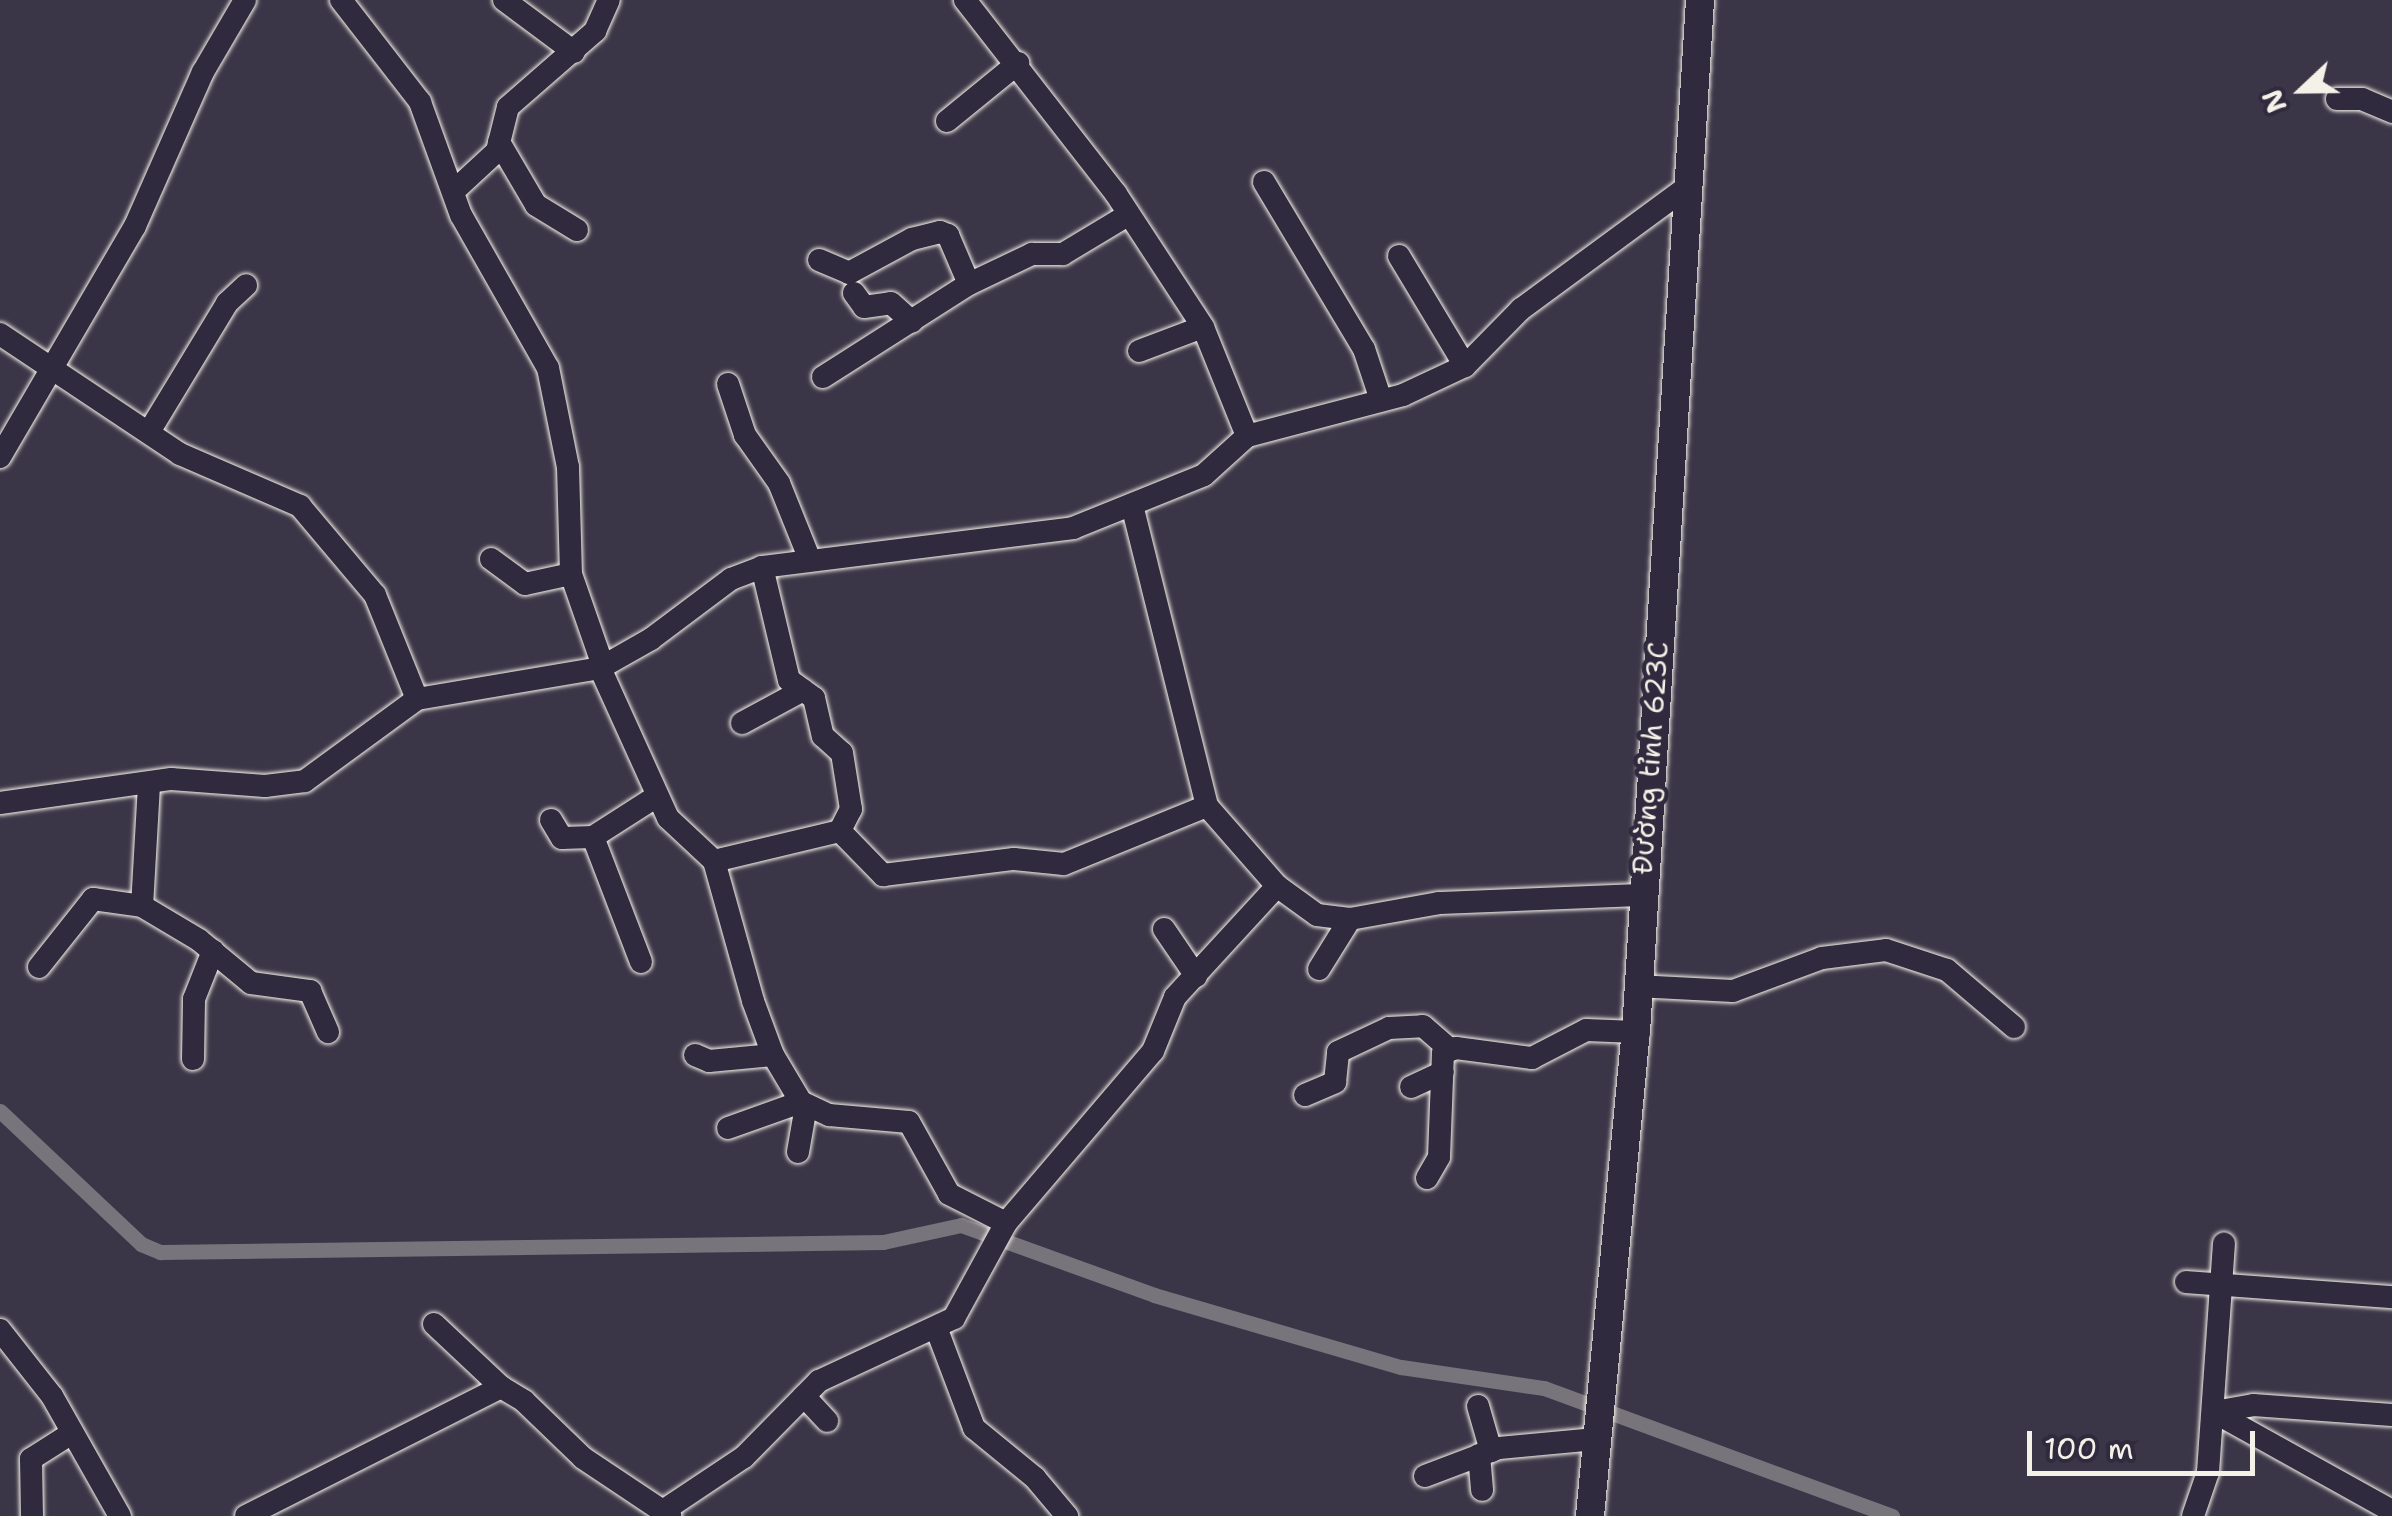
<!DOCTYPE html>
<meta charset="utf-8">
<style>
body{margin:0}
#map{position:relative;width:2392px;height:1516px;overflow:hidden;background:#3b3647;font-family:"Shantell Sans",sans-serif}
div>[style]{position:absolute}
.canal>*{height:15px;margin:-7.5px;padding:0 7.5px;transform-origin:7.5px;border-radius:7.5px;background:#78747b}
.roads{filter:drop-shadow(0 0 2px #f4f1e8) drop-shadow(0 0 2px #f4f1e8)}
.minor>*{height:22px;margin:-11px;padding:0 11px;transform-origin:11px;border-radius:11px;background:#2f2a3d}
.major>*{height:28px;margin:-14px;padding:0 14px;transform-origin:14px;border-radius:14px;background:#2f2a3d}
span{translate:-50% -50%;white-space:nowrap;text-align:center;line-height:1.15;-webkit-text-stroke:9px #2f2a3d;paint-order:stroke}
.street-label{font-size:28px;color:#f4f1e8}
.north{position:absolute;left:2252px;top:40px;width:100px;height:100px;-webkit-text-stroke:8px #2f2a3d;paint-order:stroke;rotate:248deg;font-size:28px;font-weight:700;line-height:40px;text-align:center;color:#f4f1e8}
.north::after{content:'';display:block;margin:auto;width:35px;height:45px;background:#f4f1e8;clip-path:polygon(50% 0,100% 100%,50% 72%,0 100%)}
.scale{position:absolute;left:2027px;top:1431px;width:228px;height:45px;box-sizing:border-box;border:5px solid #f4f1e8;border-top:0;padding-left:12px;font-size:30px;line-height:35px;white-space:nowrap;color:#f4f1e8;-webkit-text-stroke:8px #2f2a3d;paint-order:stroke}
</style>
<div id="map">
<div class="canal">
<i style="left:0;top:1111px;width:194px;rotate:43.3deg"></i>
<i style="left:141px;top:1244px;width:21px;rotate:23deg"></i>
<i style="left:160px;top:1252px;width:723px;rotate:-0.79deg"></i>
<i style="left:883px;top:1242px;width:80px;rotate:-12.3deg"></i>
<i style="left:961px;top:1225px;width:205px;rotate:19.9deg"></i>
<i style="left:1154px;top:1295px;width:257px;rotate:16.3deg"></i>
<i style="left:1401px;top:1367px;width:145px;rotate:8.4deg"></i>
<i style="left:1544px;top:1388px;width:371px;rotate:20.2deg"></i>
</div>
<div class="roads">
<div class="minor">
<i style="left:341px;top:0;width:129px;rotate:52.2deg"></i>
<i style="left:420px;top:102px;width:120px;rotate:70.1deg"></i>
<i style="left:461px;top:215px;width:176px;rotate:60.4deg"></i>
<i style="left:548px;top:368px;width:101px;rotate:78.6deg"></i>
<i style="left:568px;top:467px;width:107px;rotate:88.4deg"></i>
<i style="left:571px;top:574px;width:97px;rotate:70.8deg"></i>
<i style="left:504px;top:0;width:87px;rotate:36.6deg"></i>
<i style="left:965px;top:0;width:246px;rotate:52.1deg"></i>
<i style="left:1116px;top:194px;width:159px;rotate:56.8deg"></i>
<i style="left:1203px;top:327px;width:118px;rotate:68deg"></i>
<i style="left:2337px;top:99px;width:25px"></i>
<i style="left:2362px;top:99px;width:33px;rotate:23deg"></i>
<i style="left:947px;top:121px;width:92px;rotate:-39.2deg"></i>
<i style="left:499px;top:142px;width:73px;rotate:59.6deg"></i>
<i style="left:536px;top:205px;width:48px;rotate:31.4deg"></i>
<i style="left:1264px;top:182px;width:195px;rotate:59.1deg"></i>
<i style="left:1364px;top:349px;width:54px;rotate:71.6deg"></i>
<i style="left:456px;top:189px;width:56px;rotate:-42.8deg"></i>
<i style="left:497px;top:151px;width:45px;rotate:-76deg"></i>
<i style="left:508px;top:107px;width:116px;rotate:-41.1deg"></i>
<i style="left:595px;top:31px;width:34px;rotate:-66deg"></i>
<i style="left:1399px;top:256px;width:128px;rotate:59deg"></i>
<i style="left:819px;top:260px;width:33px;rotate:23deg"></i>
<i style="left:849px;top:273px;width:72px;rotate:-28.4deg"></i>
<i style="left:912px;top:239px;width:29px;rotate:-14deg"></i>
<i style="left:940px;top:232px;width:9px;rotate:21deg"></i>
<i style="left:948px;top:235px;width:53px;rotate:66.8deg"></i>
<i style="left:854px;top:293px;width:17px;rotate:54deg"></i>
<i style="left:864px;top:307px;width:27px;rotate:-8deg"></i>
<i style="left:891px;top:303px;width:28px;rotate:42deg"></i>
<i style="left:0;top:334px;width:216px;rotate:33.7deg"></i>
<i style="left:180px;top:454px;width:131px;rotate:23.4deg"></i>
<i style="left:300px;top:506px;width:116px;rotate:49.9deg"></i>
<i style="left:375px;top:595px;width:112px;rotate:68deg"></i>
<i style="left:1139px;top:351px;width:68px;rotate:-20.6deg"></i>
<i style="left:823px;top:377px;width:173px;rotate:-32.5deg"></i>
<i style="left:969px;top:284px;width:70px;rotate:-25.5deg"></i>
<i style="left:1032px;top:254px;width:31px"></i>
<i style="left:1063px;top:254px;width:76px;rotate:-31deg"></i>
<i style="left:728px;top:384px;width:54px;rotate:71.6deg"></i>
<i style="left:745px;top:435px;width:59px;rotate:54.7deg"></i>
<i style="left:779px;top:483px;width:83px;rotate:68.1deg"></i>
<i style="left:149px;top:432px;width:151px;rotate:-58.8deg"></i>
<i style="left:227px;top:303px;width:26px;rotate:-43deg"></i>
<i style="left:0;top:457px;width:268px;rotate:-59.7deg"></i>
<i style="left:135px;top:226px;width:168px;rotate:-66.2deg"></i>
<i style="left:203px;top:72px;width:83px;rotate:-59.7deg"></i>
<i style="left:1132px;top:505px;width:310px;rotate:76deg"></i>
<i style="left:1207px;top:806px;width:106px;rotate:48.8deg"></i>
<i style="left:1277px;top:886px;width:49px;rotate:35.9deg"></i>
<i style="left:1317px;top:915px;width:33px;rotate:7deg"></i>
<i style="left:1350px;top:919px;width:90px;rotate:-10.2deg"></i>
<i style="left:1439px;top:903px;width:202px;rotate:-2.3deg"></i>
<i style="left:491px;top:559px;width:42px;rotate:36.3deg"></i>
<i style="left:525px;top:584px;width:47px;rotate:-12.3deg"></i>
<i style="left:762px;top:567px;width:116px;rotate:76.6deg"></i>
<i style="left:789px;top:680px;width:31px;rotate:36deg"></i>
<i style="left:814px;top:698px;width:39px;rotate:77deg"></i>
<i style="left:823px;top:736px;width:25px;rotate:42deg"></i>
<i style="left:842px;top:753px;width:57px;rotate:80.9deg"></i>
<i style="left:851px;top:809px;width:25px;rotate:117deg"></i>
<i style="left:600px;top:668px;width:165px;rotate:65.6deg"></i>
<i style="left:668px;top:818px;width:63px;rotate:43.1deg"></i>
<i style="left:714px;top:861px;width:145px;rotate:74.4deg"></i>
<i style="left:753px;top:1001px;width:58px;rotate:69.7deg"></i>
<i style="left:773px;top:1055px;width:55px;rotate:59.2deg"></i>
<i style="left:801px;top:1102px;width:31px;rotate:25deg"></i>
<i style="left:829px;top:1115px;width:80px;rotate:5deg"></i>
<i style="left:909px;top:1122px;width:82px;rotate:60.9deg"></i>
<i style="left:949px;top:1194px;width:64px;rotate:27deg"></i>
<i style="left:742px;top:723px;width:69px;rotate:-28.4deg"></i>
<i style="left:149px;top:785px;width:121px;rotate:93.3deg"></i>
<i style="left:142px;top:906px;width:66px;rotate:30.8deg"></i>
<i style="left:199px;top:940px;width:67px;rotate:39.6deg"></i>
<i style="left:251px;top:983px;width:60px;rotate:7.7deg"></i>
<i style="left:310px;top:991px;width:45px;rotate:66.3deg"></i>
<i style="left:0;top:803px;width:173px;rotate:-8deg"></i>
<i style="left:171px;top:779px;width:94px;rotate:4.3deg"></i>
<i style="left:265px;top:786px;width:40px;rotate:-7.1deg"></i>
<i style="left:305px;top:781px;width:139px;rotate:-36.2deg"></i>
<i style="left:417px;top:699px;width:186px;rotate:-9.6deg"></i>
<i style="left:600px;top:668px;width:59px;rotate:-29.6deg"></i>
<i style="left:651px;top:639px;width:100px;rotate:-36.9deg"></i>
<i style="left:731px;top:579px;width:33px;rotate:-21deg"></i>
<i style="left:762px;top:567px;width:313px;rotate:-7.1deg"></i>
<i style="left:1073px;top:528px;width:141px;rotate:-22deg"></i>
<i style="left:1204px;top:475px;width:58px;rotate:-42.2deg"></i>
<i style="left:1247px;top:436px;width:161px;rotate:-14.7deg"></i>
<i style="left:1403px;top:395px;width:68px;rotate:-25.1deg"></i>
<i style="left:1465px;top:366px;width:80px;rotate:-45.5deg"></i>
<i style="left:1521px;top:309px;width:205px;rotate:-36.3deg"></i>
<i style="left:551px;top:820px;width:21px;rotate:59deg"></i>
<i style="left:562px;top:838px;width:31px;rotate:-2deg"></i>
<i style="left:714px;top:861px;width:130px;rotate:-13.4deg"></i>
<i style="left:840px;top:831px;width:62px;rotate:45.7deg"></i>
<i style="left:883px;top:875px;width:132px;rotate:-7deg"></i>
<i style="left:1014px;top:859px;width:50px;rotate:5.7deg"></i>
<i style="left:1064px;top:864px;width:154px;rotate:-22.1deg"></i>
<i style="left:1164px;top:929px;width:57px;rotate:55.8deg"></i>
<i style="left:641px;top:962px;width:134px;rotate:-111deg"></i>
<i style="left:593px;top:837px;width:76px;rotate:-32.6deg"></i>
<i style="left:39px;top:967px;width:87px;rotate:-51.5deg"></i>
<i style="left:93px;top:899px;width:49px;rotate:8.1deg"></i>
<i style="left:1319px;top:969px;width:59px;rotate:-58.2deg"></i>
<i style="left:1636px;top:986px;width:97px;rotate:3deg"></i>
<i style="left:1733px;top:991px;width:95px;rotate:-20.3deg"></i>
<i style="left:1822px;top:958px;width:64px;rotate:-7.1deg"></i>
<i style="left:1886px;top:950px;width:64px;rotate:18.2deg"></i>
<i style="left:1947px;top:970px;width:88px;rotate:40.4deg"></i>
<i style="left:695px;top:1055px;width:15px;rotate:23deg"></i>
<i style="left:709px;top:1061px;width:64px;rotate:-5.4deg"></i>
<i style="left:193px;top:1059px;width:60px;rotate:-89deg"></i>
<i style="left:194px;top:999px;width:52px;rotate:-68.4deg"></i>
<i style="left:1411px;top:1087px;width:35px;rotate:-25deg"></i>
<i style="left:1305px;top:1095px;width:33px;rotate:-23deg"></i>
<i style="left:1335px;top:1082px;width:30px;rotate:-84deg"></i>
<i style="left:1338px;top:1052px;width:56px;rotate:-25.2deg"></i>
<i style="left:1389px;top:1028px;width:34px;rotate:-3deg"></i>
<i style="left:1423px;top:1026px;width:35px;rotate:41deg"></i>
<i style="left:728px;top:1128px;width:77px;rotate:-19.6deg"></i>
<i style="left:798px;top:1152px;width:47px;rotate:-80.1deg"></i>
<i style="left:1427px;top:1178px;width:24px;rotate:-60deg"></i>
<i style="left:1439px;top:1157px;width:104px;rotate:-87.8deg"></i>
<i style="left:1443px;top:1053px;width:14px;rotate:-21deg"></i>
<i style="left:1456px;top:1048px;width:77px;rotate:7.5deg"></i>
<i style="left:1532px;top:1058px;width:61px;rotate:-27.4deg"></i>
<i style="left:1586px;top:1030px;width:50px;rotate:2.3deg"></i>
<i style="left:2186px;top:1282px;width:207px;rotate:4.2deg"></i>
<i style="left:434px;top:1324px;width:92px;rotate:43.2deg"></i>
<i style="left:0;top:1330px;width:84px;rotate:51.8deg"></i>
<i style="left:52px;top:1396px;width:138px;rotate:60.5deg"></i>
<i style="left:937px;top:1330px;width:105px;rotate:69.3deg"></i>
<i style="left:974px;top:1428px;width:79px;rotate:39.3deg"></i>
<i style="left:1035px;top:1478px;width:50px;rotate:49.9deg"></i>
<i style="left:804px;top:1396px;width:34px;rotate:47deg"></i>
<i style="left:1478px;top:1406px;width:47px;rotate:73.9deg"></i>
<i style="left:2214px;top:1412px;width:204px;rotate:29.1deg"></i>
<i style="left:2214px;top:1412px;width:40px;rotate:-10deg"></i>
<i style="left:2253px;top:1405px;width:139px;rotate:4.1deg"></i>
<i style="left:1479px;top:1455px;width:35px;rotate:85deg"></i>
<i style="left:1425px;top:1476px;width:79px;rotate:-20.7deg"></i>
<i style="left:1499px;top:1448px;width:97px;rotate:-5.3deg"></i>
<i style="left:663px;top:1511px;width:97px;rotate:-33.7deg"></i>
<i style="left:744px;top:1457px;width:107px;rotate:-45.4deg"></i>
<i style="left:819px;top:1381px;width:149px;rotate:-25deg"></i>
<i style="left:954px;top:1318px;width:108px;rotate:-61.3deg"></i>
<i style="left:1006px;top:1223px;width:226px;rotate:-49.5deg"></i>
<i style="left:1153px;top:1051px;width:58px;rotate:-67.8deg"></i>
<i style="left:1175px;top:997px;width:151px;rotate:-47.4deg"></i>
<i style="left:32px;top:1516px;width:57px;rotate:-91deg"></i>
<i style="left:31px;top:1459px;width:49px;rotate:-32.4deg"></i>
<i style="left:246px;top:1516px;width:286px;rotate:-26.8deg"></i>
<i style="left:501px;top:1387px;width:27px;rotate:31deg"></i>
<i style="left:524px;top:1401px;width:82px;rotate:44deg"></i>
<i style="left:583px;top:1458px;width:105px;rotate:33.7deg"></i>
<i style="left:2193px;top:1516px;width:46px;rotate:-71.2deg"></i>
<i style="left:2208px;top:1472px;width:229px;rotate:-86deg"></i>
</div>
<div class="major">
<i style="left:1590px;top:1516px;width:486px;rotate:-84.6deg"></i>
<i style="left:1636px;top:1032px;width:1034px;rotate:-86.45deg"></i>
</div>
</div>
<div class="street-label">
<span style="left:1650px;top:758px;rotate:-86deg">Đường tỉnh 623C</span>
</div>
<div class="north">N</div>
<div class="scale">100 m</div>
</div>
